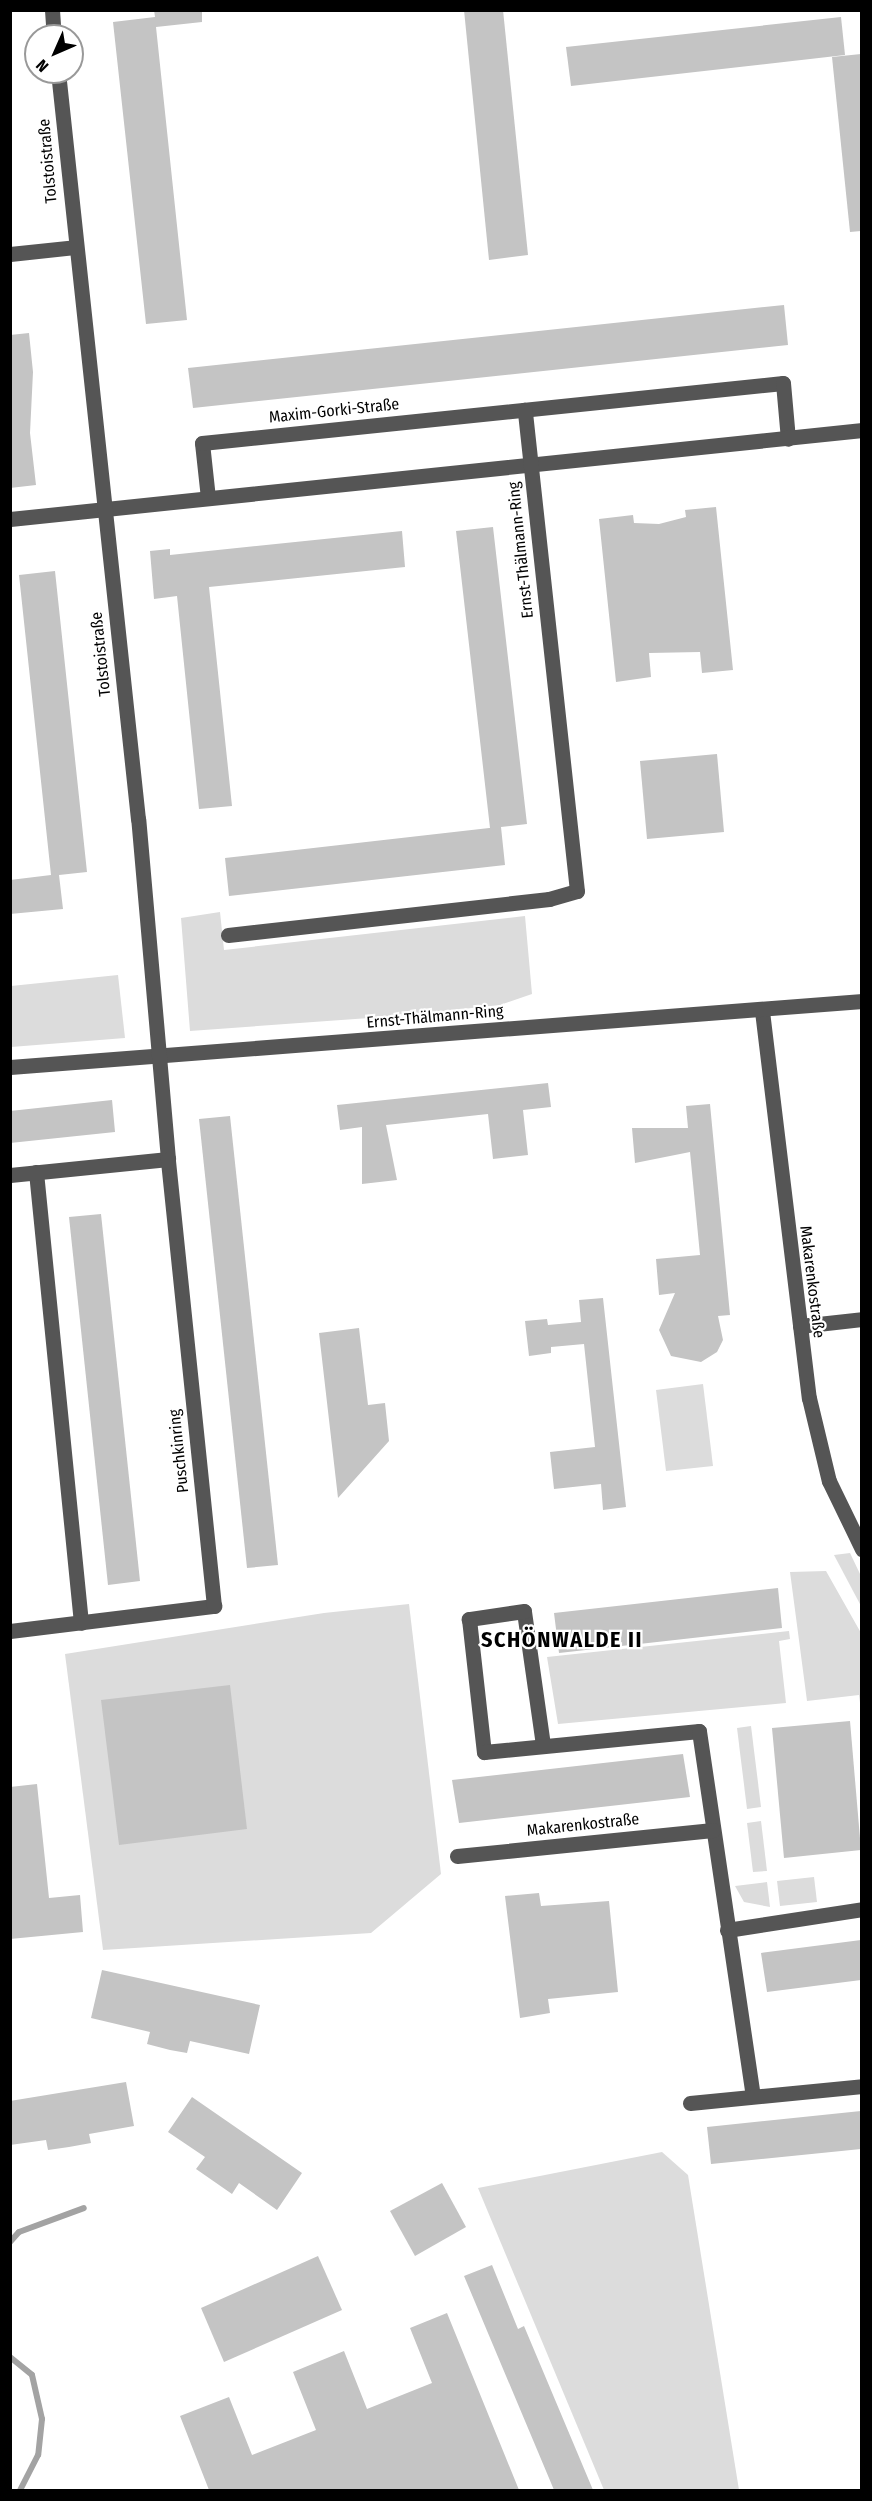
<!DOCTYPE html>
<meta charset="utf-8">
<style>
body{margin:0}
#map{position:relative;width:872px;height:2501px;overflow:hidden;background:#fff;font-family:"Fira Sans Condensed",sans-serif}
div>[style]{position:absolute}
.green>*{inset:0;background:#dcdcdc}
.stream>*{height:6px;margin:-3px;padding:0 3px;transform-origin:3px;border-radius:3px;background:#a3a3a3}
.building>*{inset:0;background:#c4c4c4}
.minor>*{height:15px;margin:-7.5px;padding:0 7.5px;transform-origin:7.5px;border-radius:7.5px;background:#555}
span{translate:-50% -50%;white-space:nowrap;text-align:center;line-height:1.15;-webkit-text-stroke:4.5px #fff;paint-order:stroke}
.street-label{font-size:16px;color:#000}
.district-label{font-size:22px;color:#000;font-weight:700;letter-spacing:1.5px}
.frame{position:absolute;inset:0;border:12px solid #000;pointer-events:none}
.north{position:absolute;left:24px;top:24px;width:60px;height:60px;box-sizing:border-box;background:#fff;border:2px solid #999;border-radius:50%;rotate:225deg;font-size:16px;font-weight:700;line-height:24px;text-align:center;color:#000}
.north::after{content:'';display:block;margin:auto;width:21px;height:27px;background:#000;clip-path:polygon(50% 0,100% 100%,50% 72%,0 100%)}
</style>
<div id="map">
<div class="green">
<i style="clip-path:polygon(220px 912px,224px 950px,525px 916px,532px 994px,500px 1005px,397px 1016px,190px 1031px,181px 918px)"></i>
<i style="clip-path:polygon(118px 975px,125px 1038px,11px 1047px,11px 986px)"></i>
<i style="clip-path:polygon(703px 1384px,713px 1466px,666px 1471px,656px 1390px)"></i>
<i style="clip-path:polygon(850px 1553px,861px 1576px,861px 1606px,834px 1555px)"></i>
<i style="clip-path:polygon(826px 1571px,861px 1633px,861px 1711px,859px 1695px,807px 1701px,790px 1572px)"></i>
<i style="clip-path:polygon(409px 1604px,441px 1874px,371px 1933px,103px 1950px,65px 1654px,324px 1613px)"></i>
<i style="clip-path:polygon(789px 1631px,790px 1639px,779px 1641px,786px 1703px,558px 1724px,547px 1657px)"></i>
<i style="clip-path:polygon(751px 1726px,761px 1807px,747px 1809px,737px 1728px)"></i>
<i style="clip-path:polygon(761px 1821px,767px 1871px,753px 1872px,747px 1823px)"></i>
<i style="clip-path:polygon(814px 1877px,817px 1902px,780px 1906px,777px 1881px)"></i>
<i style="clip-path:polygon(767px 1882px,770px 1907px,744px 1902px,735px 1886px)"></i>
<i style="clip-path:polygon(662px 2152px,688px 2175px,739px 2490px,604px 2490px,478px 2188px)"></i>
</div>
<div class="stream">
<i style="left:10px;top:2242px;width:13px;rotate:-48deg"></i>
<i style="left:19px;top:2232px;width:69px;rotate:-20.3deg"></i>
<i style="left:10px;top:2357px;width:28px;rotate:39deg"></i>
<i style="left:32px;top:2375px;width:45px;rotate:77.2deg"></i>
<i style="left:42px;top:2419px;width:36px;rotate:96deg"></i>
<i style="left:38px;top:2455px;width:39px;rotate:117deg"></i>
</div>
<div class="building">
<i style="clip-path:polygon(154px 10px,202px 10px,202px 22px,156px 27px,187px 320px,146px 324px,113px 22px,155px 17px)"></i>
<i style="clip-path:polygon(464px 10px,503px 10px,528px 255px,489px 260px)"></i>
<i style="clip-path:polygon(841px 17px,845px 55px,571px 86px,566px 47px)"></i>
<i style="clip-path:polygon(861px 54px,861px 231px,850px 232px,832px 57px)"></i>
<i style="clip-path:polygon(784px 305px,788px 345px,193px 408px,188px 368px)"></i>
<i style="clip-path:polygon(29px 333px,33px 372px,30px 433px,36px 485px,10px 488px,10px 335px)"></i>
<i style="clip-path:polygon(716px 507px,733px 670px,702px 673px,700px 652px,649px 653px,651px 677px,616px 682px,599px 519px,633px 515px,634px 523px,659px 524px,686px 517px,685px 510px)"></i>
<i style="clip-path:polygon(493px 527px,527px 824px,501px 827px,505px 865px,229px 896px,225px 858px,498px 827px,490px 828px,456px 531px)"></i>
<i style="clip-path:polygon(402px 531px,405px 567px,209px 587px,232px 806px,199px 809px,177px 596px,154px 599px,150px 551px,170px 549px,170px 555px)"></i>
<i style="clip-path:polygon(55px 571px,87px 872px,59px 875px,63px 909px,10px 914px,10px 880px,51px 875px,19px 575px)"></i>
<i style="clip-path:polygon(717px 754px,724px 832px,647px 839px,640px 761px)"></i>
<i style="clip-path:polygon(548px 1083px,551px 1107px,523px 1110px,528px 1155px,493px 1159px,488px 1114px,386px 1125px,397px 1180px,362px 1184px,362px 1127px,340px 1130px,337px 1105px)"></i>
<i style="clip-path:polygon(112px 1100px,115px 1132px,10px 1143px,10px 1111px)"></i>
<i style="clip-path:polygon(710px 1104px,730px 1315px,718px 1316px,723px 1340px,717px 1352px,701px 1362px,671px 1356px,659px 1330px,675px 1293px,659px 1295px,656px 1259px,700px 1255px,690px 1152px,635px 1163px,632px 1128px,688px 1128px,686px 1106px)"></i>
<i style="clip-path:polygon(230px 1116px,278px 1565px,247px 1568px,199px 1119px)"></i>
<i style="clip-path:polygon(101px 1214px,140px 1581px,108px 1585px,69px 1217px)"></i>
<i style="clip-path:polygon(603px 1298px,626px 1507px,603px 1510px,601px 1484px,554px 1489px,550px 1452px,595px 1447px,584px 1344px,551px 1347px,551px 1353px,529px 1356px,525px 1321px,547px 1319px,548px 1325px,581px 1322px,579px 1300px)"></i>
<i style="clip-path:polygon(359px 1328px,368px 1405px,385px 1403px,389px 1441px,338px 1498px,319px 1333px)"></i>
<i style="clip-path:polygon(778px 1588px,782px 1628px,559px 1653px,554px 1613px)"></i>
<i style="clip-path:polygon(230px 1685px,247px 1829px,119px 1845px,101px 1700px)"></i>
<i style="clip-path:polygon(850px 1721px,861px 1850px,784px 1858px,772px 1728px)"></i>
<i style="clip-path:polygon(683px 1754px,690px 1797px,459px 1823px,452px 1780px)"></i>
<i style="clip-path:polygon(37px 1784px,49px 1898px,80px 1895px,83px 1932px,10px 1939px,10px 1787px)"></i>
<i style="clip-path:polygon(539px 1893px,541px 1906px,609px 1901px,618px 1992px,548px 1999px,550px 2013px,520px 2018px,505px 1896px)"></i>
<i style="clip-path:polygon(861px 1940px,861px 1980px,767px 1992px,761px 1953px)"></i>
<i style="clip-path:polygon(102px 1970px,260px 2005px,249px 2054px,190px 2041px,187px 2053px,170px 2050px,147px 2044px,150px 2032px,91px 2018px)"></i>
<i style="clip-path:polygon(126px 2082px,134px 2126px,89px 2134px,91px 2143px,69px 2147px,48px 2150px,46px 2140px,10px 2145px,10px 2101px)"></i>
<i style="clip-path:polygon(192px 2097px,302px 2173px,277px 2210px,239px 2183px,232px 2194px,196px 2169px,205px 2157px,168px 2132px)"></i>
<i style="clip-path:polygon(861px 2111px,861px 2149px,711px 2164px,707px 2127px)"></i>
<i style="clip-path:polygon(442px 2183px,466px 2227px,415px 2256px,390px 2211px)"></i>
<i style="clip-path:polygon(318px 2256px,342px 2310px,224px 2362px,201px 2308px)"></i>
<i style="clip-path:polygon(492px 2265px,518px 2329px,524px 2326px,593px 2490px,554px 2490px,464px 2276px)"></i>
<i style="clip-path:polygon(447px 2313px,519px 2490px,209px 2490px,180px 2416px,229px 2397px,252px 2455px,316px 2430px,293px 2372px,344px 2351px,367px 2409px,432px 2383px,410px 2328px)"></i>
</div>
<div class="minor">
<i style="left:52px;top:10px;width:26px;rotate:86deg"></i>
<i style="left:10px;top:254px;width:65px;rotate:-6.1deg"></i>
<i style="left:208px;top:498px;width:55px;rotate:-96.2deg"></i>
<i style="left:202px;top:443px;width:584px;rotate:-5.9deg"></i>
<i style="left:783px;top:383px;width:56px;rotate:84.9deg"></i>
<i style="left:10px;top:519px;width:857px;rotate:-5.96deg"></i>
<i style="left:228px;top:935px;width:323px;rotate:-6.4deg"></i>
<i style="left:549px;top:899px;width:29px;rotate:-16deg"></i>
<i style="left:577px;top:891px;width:484px;rotate:-96.2deg"></i>
<i style="left:762px;top:1011px;width:390px;rotate:83.1deg"></i>
<i style="left:809px;top:1398px;width:85px;rotate:76.5deg"></i>
<i style="left:829px;top:1481px;width:76px;rotate:64.1deg"></i>
<i style="left:10px;top:1067px;width:855px;rotate:-4.43deg"></i>
<i style="left:36px;top:1172px;width:453px;rotate:84.3deg"></i>
<i style="left:10px;top:1175px;width:159px;rotate:-5.8deg"></i>
<i style="left:168px;top:1159px;width:341px;rotate:-95deg"></i>
<i style="left:138px;top:819px;width:751px;rotate:-96.11deg"></i>
<i style="left:800px;top:1326px;width:62px;rotate:-6.4deg"></i>
<i style="left:10px;top:1631px;width:206px;rotate:-7deg"></i>
<i style="left:214px;top:1606px;width:449px;rotate:-95.9deg"></i>
<i style="left:543px;top:1745px;width:135px;rotate:-98.1deg"></i>
<i style="left:524px;top:1611px;width:56px;rotate:171.7deg"></i>
<i style="left:469px;top:1619px;width:134px;rotate:83.6deg"></i>
<i style="left:484px;top:1752px;width:216px;rotate:-5.6deg"></i>
<i style="left:699px;top:1731px;width:369px;rotate:81.6deg"></i>
<i style="left:457px;top:1856px;width:257px;rotate:-5.8deg"></i>
<i style="left:727px;top:1930px;width:137px;rotate:-8.8deg"></i>
<i style="left:690px;top:2103px;width:173px;rotate:-5.6deg"></i>
</div>
<div class="street-label">
<span style="left:48px;top:161px;rotate:-95deg">Tolstoistraße</span>
<span style="left:334px;top:411px;rotate:-6deg">Maxim-Gorki-Straße</span>
<span style="left:521px;top:550px;rotate:-96deg">Ernst-Thälmann-Ring</span>
<span style="left:101px;top:654px;rotate:-96deg">Tolstoistraße</span>
<span style="left:435px;top:1017px;rotate:-5deg">Ernst-Thälmann-Ring</span>
<span style="left:812px;top:1282px;rotate:83deg">Makarenkostraße</span>
<span style="left:179px;top:1451px;rotate:-96deg">Puschkinring</span>
<span style="left:583px;top:1825px;rotate:-6deg">Makarenkostraße</span>
</div>
<div class="district-label">
<span style="left:562px;top:1640px">SCHÖNWALDE II</span>
</div>
<div class="frame"></div>
<div class="north">N</div>
</div>
